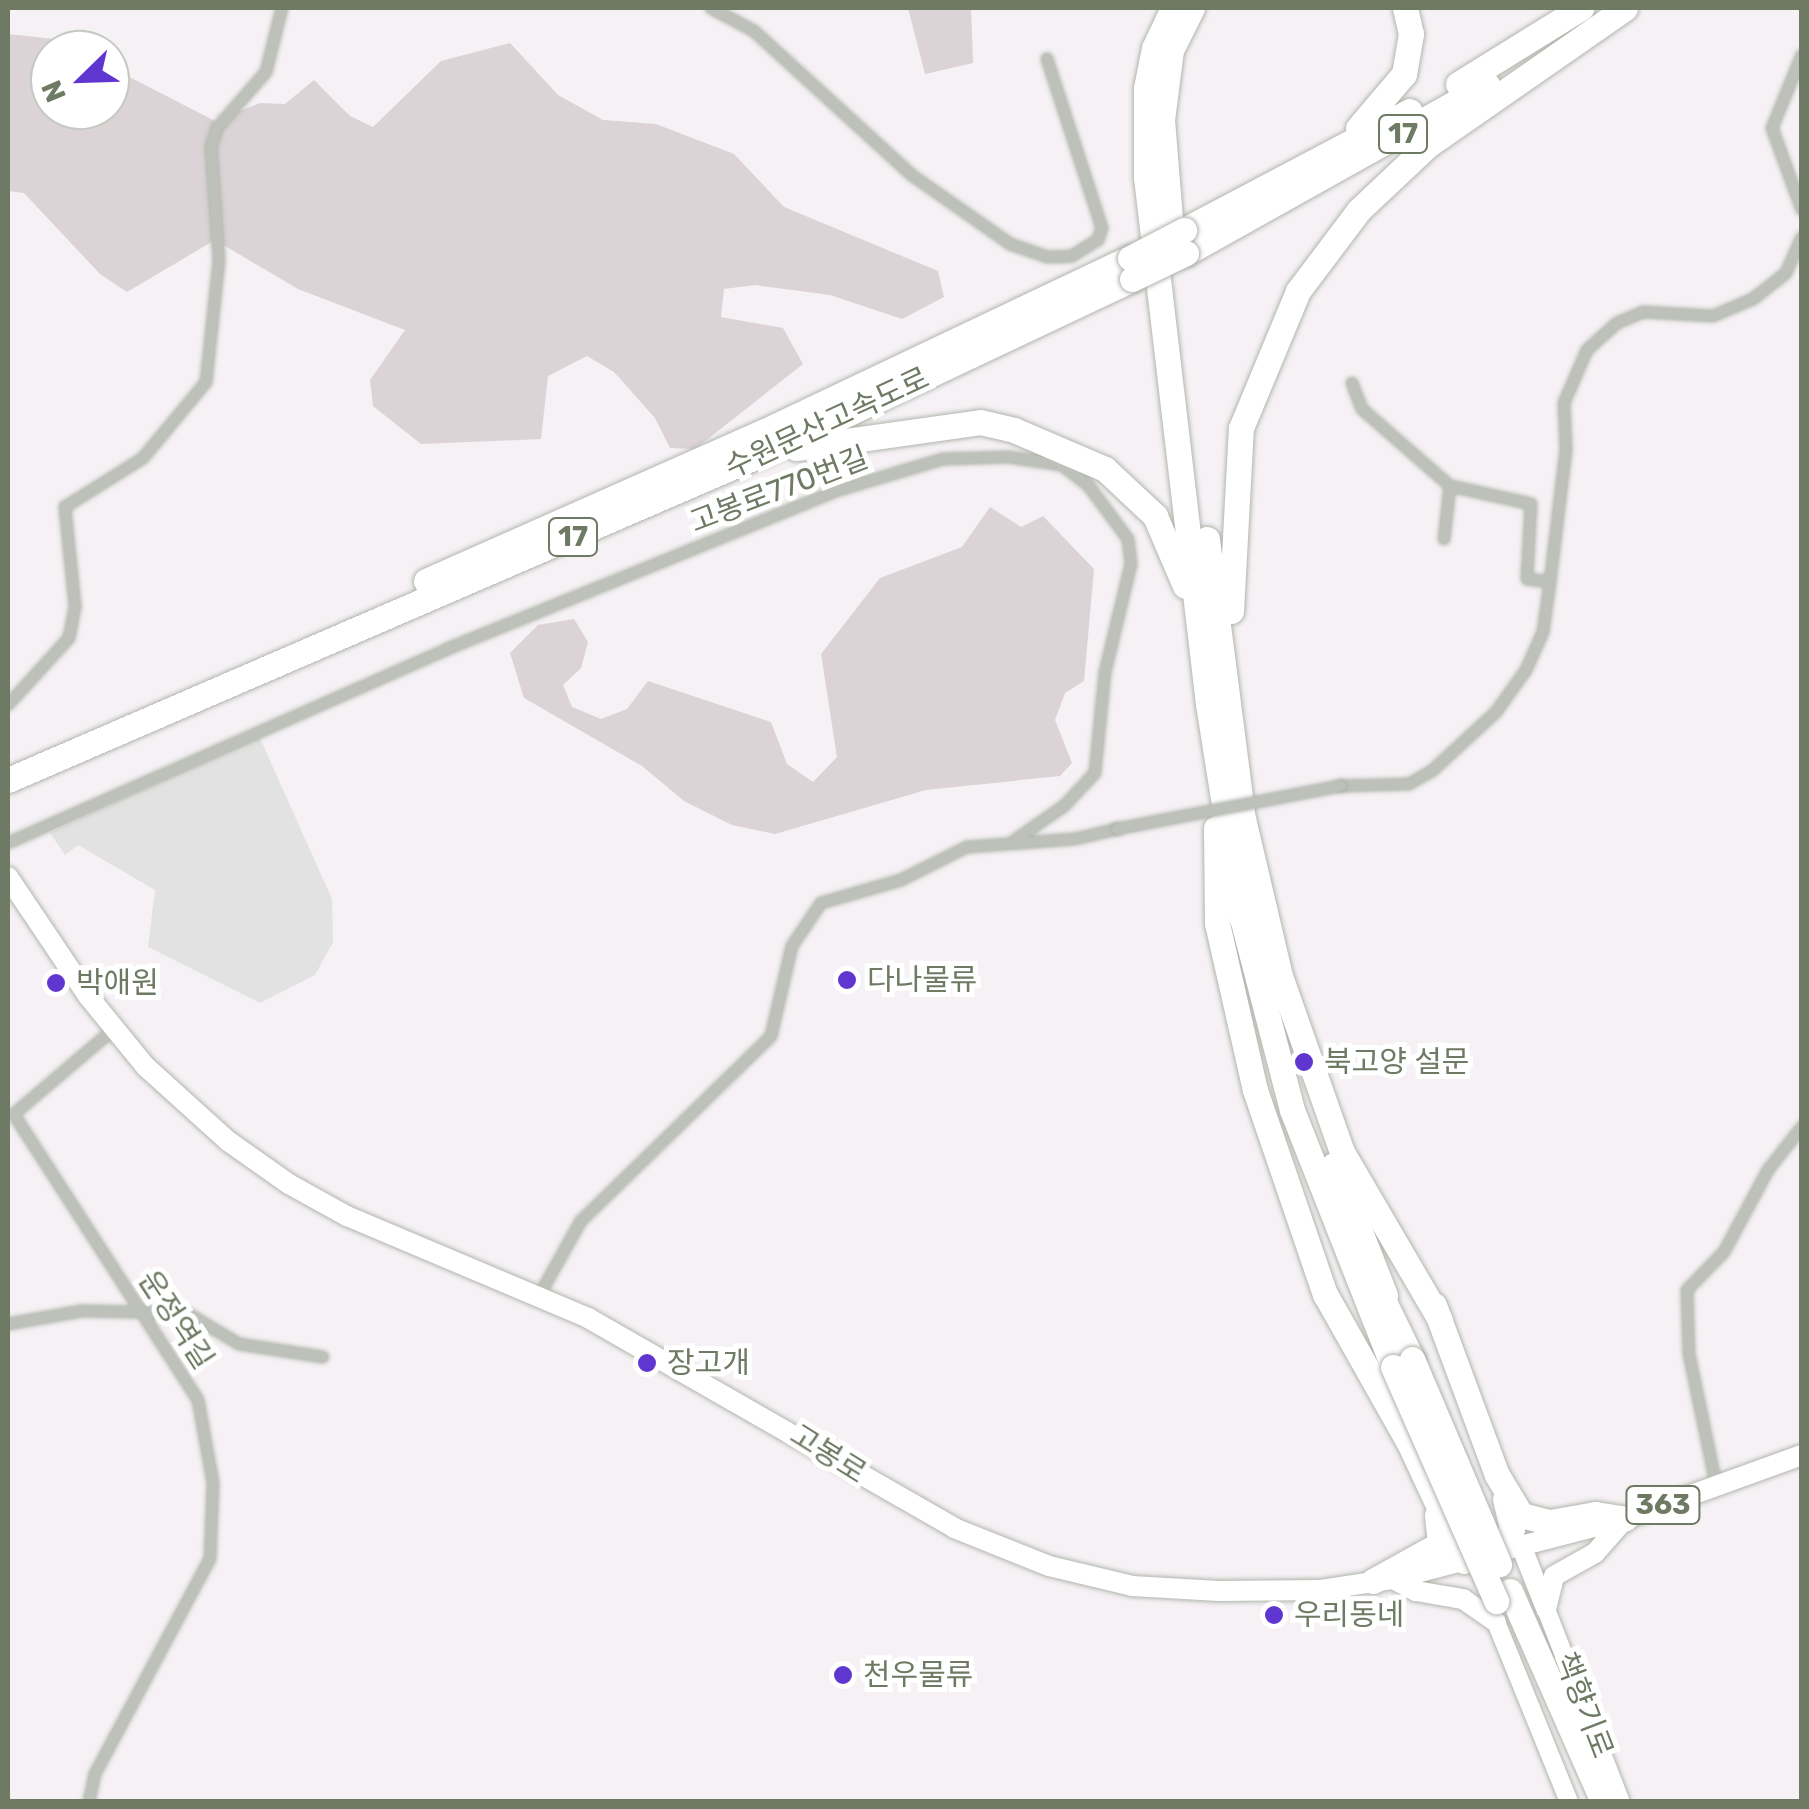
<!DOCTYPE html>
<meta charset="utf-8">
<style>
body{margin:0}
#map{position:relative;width:1809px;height:1809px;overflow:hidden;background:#f5f1f4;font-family:Rubik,"Noto Sans KR",sans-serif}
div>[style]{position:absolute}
.built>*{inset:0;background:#e3e2e2}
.green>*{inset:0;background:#dbd3d6}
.roads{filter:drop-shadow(0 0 2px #b1b6ac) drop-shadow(0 0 2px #b1b6ac)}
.street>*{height:10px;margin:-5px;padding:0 5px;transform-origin:5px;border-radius:5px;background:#bdc1ba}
.secondary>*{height:18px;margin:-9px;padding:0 9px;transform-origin:9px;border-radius:9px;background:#fff}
.primary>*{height:20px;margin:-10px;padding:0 10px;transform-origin:10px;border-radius:10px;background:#fff}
.highway>*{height:25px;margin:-12.5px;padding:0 12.5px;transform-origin:12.5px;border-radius:12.5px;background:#fff}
.bridges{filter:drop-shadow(0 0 2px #afb3ac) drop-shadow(0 0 2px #afb3ac)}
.street-bridge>*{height:10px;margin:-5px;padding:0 5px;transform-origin:5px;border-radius:5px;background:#bdc1ba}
.highway-bridge>*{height:25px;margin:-12.5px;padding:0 12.5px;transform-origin:12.5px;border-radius:12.5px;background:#fff}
.dots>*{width:28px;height:28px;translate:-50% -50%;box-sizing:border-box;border:5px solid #fff;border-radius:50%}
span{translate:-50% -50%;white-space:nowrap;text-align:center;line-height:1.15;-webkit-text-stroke:10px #fff;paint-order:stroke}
.shield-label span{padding:2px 8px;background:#fff;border:2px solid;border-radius:8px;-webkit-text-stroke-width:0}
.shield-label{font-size:28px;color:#6e7a63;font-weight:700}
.street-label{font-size:30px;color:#6e7a63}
.poi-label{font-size:30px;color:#6e7a63}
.left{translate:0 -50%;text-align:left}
.frame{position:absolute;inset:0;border:10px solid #6e7a63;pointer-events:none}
.north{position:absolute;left:30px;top:30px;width:100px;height:100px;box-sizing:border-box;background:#fff;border:2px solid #c5cac1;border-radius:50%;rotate:247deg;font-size:28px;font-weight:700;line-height:40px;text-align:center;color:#6e7a63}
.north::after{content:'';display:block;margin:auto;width:35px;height:45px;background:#6036d0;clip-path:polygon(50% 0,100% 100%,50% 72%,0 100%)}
</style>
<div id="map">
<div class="built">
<i style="clip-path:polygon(259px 736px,332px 899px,333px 942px,315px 975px,260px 1003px,148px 947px,155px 890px,78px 845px,65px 855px,50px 833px)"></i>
</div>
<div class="green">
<i style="clip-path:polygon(908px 8px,971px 8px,973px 63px,925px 74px)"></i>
<i style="clip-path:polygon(8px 34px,63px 40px,80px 50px,50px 50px,50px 110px,110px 110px,110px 67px,215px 121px,260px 103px,285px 104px,314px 80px,350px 116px,373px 127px,441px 61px,510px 43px,558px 95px,603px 120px,656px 124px,734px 154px,784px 207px,938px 271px,944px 297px,902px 319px,830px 295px,755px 285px,724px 289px,721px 317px,783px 328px,803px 364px,695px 449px,670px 448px,655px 418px,614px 372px,587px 356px,548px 376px,541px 439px,421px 444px,373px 406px,370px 380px,405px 330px,298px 289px,215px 240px,127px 292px,100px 274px,24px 193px,8px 191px)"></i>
<i style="clip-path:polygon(990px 507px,1021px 527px,1043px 516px,1094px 569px,1084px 681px,1065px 693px,1055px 720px,1072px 763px,1060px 776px,926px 790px,775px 834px,732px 825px,684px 801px,642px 766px,524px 698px,510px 653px,538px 625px,574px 619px,588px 642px,581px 668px,563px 685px,572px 707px,601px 719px,627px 709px,648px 681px,771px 722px,787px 764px,813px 782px,837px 757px,821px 654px,880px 578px,962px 547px)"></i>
</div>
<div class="roads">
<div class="street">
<i style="left:711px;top:8px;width:49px;rotate:28.1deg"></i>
<i style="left:754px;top:31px;width:215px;rotate:42.4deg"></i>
<i style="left:913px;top:176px;width:118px;rotate:35deg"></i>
<i style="left:1010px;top:244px;width:40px;rotate:18.9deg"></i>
<i style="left:1048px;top:257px;width:24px;rotate:-2deg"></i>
<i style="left:1072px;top:256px;width:31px;rotate:-32deg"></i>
<i style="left:1098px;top:240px;width:13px;rotate:-72deg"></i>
<i style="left:1102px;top:228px;width:178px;rotate:-108deg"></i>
<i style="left:1802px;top:55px;width:79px;rotate:112.3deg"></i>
<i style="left:1772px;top:128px;width:87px;rotate:69.9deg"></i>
<i style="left:1352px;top:383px;width:28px;rotate:69deg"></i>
<i style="left:1362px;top:409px;width:117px;rotate:41.2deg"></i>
<i style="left:1450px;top:486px;width:83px;rotate:12.5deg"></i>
<i style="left:1531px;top:504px;width:75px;rotate:93.1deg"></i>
<i style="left:1527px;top:579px;width:23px;rotate:7deg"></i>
<i style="left:1444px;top:539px;width:53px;rotate:-83.5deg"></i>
<i style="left:8px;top:705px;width:91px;rotate:-47.7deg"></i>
<i style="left:69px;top:638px;width:33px;rotate:-79deg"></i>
<i style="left:75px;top:606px;width:100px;rotate:-95.8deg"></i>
<i style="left:65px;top:507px;width:92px;rotate:-32.1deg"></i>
<i style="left:143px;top:458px;width:99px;rotate:-50.3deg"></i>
<i style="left:206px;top:382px;width:123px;rotate:-83.9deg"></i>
<i style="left:219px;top:260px;width:113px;rotate:-94deg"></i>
<i style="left:211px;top:147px;width:20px;rotate:-72deg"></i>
<i style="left:217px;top:128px;width:74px;rotate:-48.8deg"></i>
<i style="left:266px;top:72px;width:66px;rotate:-76deg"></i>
<i style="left:1341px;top:786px;width:68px;rotate:-1.7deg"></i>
<i style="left:1409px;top:784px;width:28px;rotate:-30deg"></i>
<i style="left:1433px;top:770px;width:86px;rotate:-42.6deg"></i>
<i style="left:1496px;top:712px;width:52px;rotate:-54.5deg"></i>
<i style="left:1526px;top:670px;width:42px;rotate:-65.9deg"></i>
<i style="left:1543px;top:632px;width:50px;rotate:-82deg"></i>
<i style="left:1550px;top:582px;width:134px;rotate:-83.1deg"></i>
<i style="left:1566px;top:449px;width:46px;rotate:-92.5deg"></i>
<i style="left:1564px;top:403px;width:58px;rotate:-66.5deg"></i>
<i style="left:1587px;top:350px;width:40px;rotate:-42deg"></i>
<i style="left:1617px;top:323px;width:28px;rotate:-23deg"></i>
<i style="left:1643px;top:312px;width:70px;rotate:3.3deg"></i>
<i style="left:1713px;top:316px;width:43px;rotate:-23deg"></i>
<i style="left:1753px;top:299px;width:42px;rotate:-38.2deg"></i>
<i style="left:1786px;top:273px;width:39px;rotate:-66deg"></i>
<i style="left:8px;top:843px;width:480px;rotate:-23.8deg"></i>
<i style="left:447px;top:649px;width:423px;rotate:-22.1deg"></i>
<i style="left:839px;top:490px;width:109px;rotate:-16.6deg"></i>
<i style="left:943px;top:459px;width:65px;rotate:-1.8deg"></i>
<i style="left:1008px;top:457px;width:55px;rotate:8.4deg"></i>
<i style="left:1062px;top:465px;width:33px;rotate:38deg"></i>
<i style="left:1088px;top:485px;width:67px;rotate:53.5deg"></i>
<i style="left:1128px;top:539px;width:25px;rotate:83deg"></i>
<i style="left:1131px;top:564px;width:111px;rotate:103.5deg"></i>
<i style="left:1105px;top:672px;width:101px;rotate:95.7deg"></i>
<i style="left:1095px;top:773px;width:45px;rotate:133.2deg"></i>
<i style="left:1064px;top:806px;width:60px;rotate:145.2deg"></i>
<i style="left:539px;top:1296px;width:86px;rotate:-60.8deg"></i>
<i style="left:581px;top:1221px;width:265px;rotate:-44.2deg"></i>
<i style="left:771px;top:1036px;width:92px;rotate:-76.9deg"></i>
<i style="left:792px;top:946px;width:52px;rotate:-56deg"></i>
<i style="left:821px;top:903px;width:83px;rotate:-16deg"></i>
<i style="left:901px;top:880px;width:74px;rotate:-26.6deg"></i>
<i style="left:967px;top:847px;width:108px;rotate:-4.2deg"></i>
<i style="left:1075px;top:839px;width:43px;rotate:-13.4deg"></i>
<i style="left:8px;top:1324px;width:75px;rotate:-10deg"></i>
<i style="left:82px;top:1311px;width:105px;rotate:1.1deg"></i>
<i style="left:187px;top:1313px;width:61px;rotate:30.8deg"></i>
<i style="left:239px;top:1344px;width:85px;rotate:8.8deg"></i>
<i style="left:1716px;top:1484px;width:133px;rotate:-101.7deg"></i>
<i style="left:1689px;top:1354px;width:64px;rotate:-91.8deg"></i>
<i style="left:1687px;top:1290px;width:53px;rotate:-45.8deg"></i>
<i style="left:1724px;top:1252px;width:93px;rotate:-61.8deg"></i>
<i style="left:1768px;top:1170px;width:55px;rotate:-51.7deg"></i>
<i style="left:89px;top:1802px;width:29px;rotate:-78deg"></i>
<i style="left:95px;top:1774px;width:244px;rotate:-61.9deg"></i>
<i style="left:210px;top:1559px;width:76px;rotate:-87.7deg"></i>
<i style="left:213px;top:1483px;width:84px;rotate:-100.2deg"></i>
<i style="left:198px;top:1400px;width:340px;rotate:-122.8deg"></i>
<i style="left:14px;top:1114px;width:131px;rotate:-40.4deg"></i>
</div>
<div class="secondary">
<i style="left:1546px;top:1609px;width:207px;rotate:68.8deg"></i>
<i style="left:1496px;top:1622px;width:194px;rotate:67.9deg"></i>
</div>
<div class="primary">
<i style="left:8px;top:877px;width:143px;rotate:56.1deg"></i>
<i style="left:88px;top:996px;width:90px;rotate:50.8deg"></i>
<i style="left:145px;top:1066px;width:112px;rotate:42.1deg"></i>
<i style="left:228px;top:1141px;width:75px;rotate:35.2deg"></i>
<i style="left:289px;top:1184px;width:66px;rotate:28.9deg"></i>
<i style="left:347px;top:1216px;width:262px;rotate:22.9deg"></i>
<i style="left:588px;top:1318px;width:422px;rotate:29.8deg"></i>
<i style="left:954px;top:1528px;width:102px;rotate:21.8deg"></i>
<i style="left:1049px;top:1566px;width:85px;rotate:13.5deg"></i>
<i style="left:1132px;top:1586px;width:87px;rotate:3.3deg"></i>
<i style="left:1219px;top:1591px;width:102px;rotate:-0.6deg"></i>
<i style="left:1321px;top:1590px;width:73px;rotate:-8.7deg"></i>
<i style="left:1393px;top:1579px;width:240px;rotate:-14.5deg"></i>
<i style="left:1625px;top:1519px;width:188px;rotate:-19.9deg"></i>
<i style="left:1522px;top:1548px;width:62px;rotate:68.4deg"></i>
<i style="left:1393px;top:1579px;width:26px;rotate:28deg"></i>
<i style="left:1416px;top:1591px;width:48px;rotate:9.7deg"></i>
<i style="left:1463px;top:1599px;width:40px;rotate:34.9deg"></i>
<i style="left:1546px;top:1609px;width:34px;rotate:-76deg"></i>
<i style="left:1554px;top:1576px;width:47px;rotate:-29.3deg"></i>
<i style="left:1595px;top:1553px;width:45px;rotate:-48.6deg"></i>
</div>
<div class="highway">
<i style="left:1173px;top:8px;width:44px;rotate:115.4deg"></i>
<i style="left:1154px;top:48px;width:41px;rotate:101.3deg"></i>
<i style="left:1146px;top:88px;width:89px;rotate:90deg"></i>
<i style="left:1146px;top:177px;width:531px;rotate:83.29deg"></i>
<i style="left:1208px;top:704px;width:217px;rotate:81deg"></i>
<i style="left:1242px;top:918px;width:198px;rotate:75.4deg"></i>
<i style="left:1292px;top:1110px;width:276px;rotate:68.5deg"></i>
<i style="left:1458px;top:84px;width:145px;rotate:-31.7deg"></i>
<i style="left:1358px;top:128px;width:71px;rotate:-49.6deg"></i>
<i style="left:1404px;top:74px;width:41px;rotate:-80.1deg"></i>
<i style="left:1411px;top:34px;width:27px;rotate:-103deg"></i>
<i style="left:1184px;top:230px;width:255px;rotate:-27.8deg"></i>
<i style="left:1186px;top:253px;width:345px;rotate:-29.2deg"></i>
<i style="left:1173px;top:256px;width:136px;rotate:-94.6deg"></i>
<i style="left:1162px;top:120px;width:71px;rotate:-82.7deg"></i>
<i style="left:1171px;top:50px;width:47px;rotate:-63.4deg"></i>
<i style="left:796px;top:448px;width:186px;rotate:-8deg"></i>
<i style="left:980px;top:422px;width:35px;rotate:13deg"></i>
<i style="left:1014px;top:430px;width:99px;rotate:23.2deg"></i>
<i style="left:1105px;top:469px;width:69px;rotate:43.2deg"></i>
<i style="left:1155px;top:516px;width:76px;rotate:66.8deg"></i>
<i style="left:1207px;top:539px;width:277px;rotate:82.7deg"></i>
<i style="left:1242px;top:814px;width:166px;rotate:76.8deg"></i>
<i style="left:1280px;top:976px;width:187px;rotate:70.6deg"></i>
<i style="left:1342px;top:1152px;width:194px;rotate:59.7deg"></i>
<i style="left:426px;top:581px;width:371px;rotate:-23.9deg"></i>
<i style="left:765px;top:431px;width:404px;rotate:-25.4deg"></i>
<i style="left:1231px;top:611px;width:183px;rotate:-86.9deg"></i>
<i style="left:1241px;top:428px;width:148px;rotate:-67.4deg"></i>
<i style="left:1298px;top:291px;width:101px;rotate:-53deg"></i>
<i style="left:1359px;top:210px;width:95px;rotate:-43.3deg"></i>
<i style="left:1428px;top:145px;width:240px;rotate:-34.8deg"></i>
<i style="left:8px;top:780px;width:821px;rotate:-23.38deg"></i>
<i style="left:762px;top:454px;width:409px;rotate:-25.3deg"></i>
<i style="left:1216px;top:828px;width:95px;rotate:89.4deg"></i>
<i style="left:1217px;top:923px;width:171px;rotate:77.2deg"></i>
<i style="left:1255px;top:1090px;width:216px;rotate:71.1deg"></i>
<i style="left:1325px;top:1294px;width:173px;rotate:60.6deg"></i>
<i style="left:1410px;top:1445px;width:128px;rotate:65deg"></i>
<i style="left:1334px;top:1165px;width:140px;rotate:68.6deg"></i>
<i style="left:1374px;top:1281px;width:87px;rotate:64deg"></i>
<i style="left:1434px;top:1305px;width:181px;rotate:69.7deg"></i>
<i style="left:1497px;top:1475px;width:47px;rotate:59deg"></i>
<i style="left:1521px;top:1515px;width:30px;rotate:14deg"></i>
<i style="left:1550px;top:1522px;width:46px;rotate:-10.1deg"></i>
<i style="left:1595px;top:1514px;width:30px;rotate:9deg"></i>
<i style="left:1498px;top:1554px;width:29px;rotate:-61deg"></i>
<i style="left:1512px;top:1529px;width:31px;rotate:-103deg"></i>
<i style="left:1373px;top:1581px;width:77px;rotate:-28.9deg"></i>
<i style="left:1440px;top:1544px;width:29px;rotate:-96deg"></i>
<i style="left:1510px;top:1591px;width:231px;rotate:66.2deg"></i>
</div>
</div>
<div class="bridges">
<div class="street-bridge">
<i style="left:1117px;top:829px;width:228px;rotate:-10.9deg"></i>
</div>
<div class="highway-bridge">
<i style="left:1130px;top:258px;width:61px;rotate:-27.4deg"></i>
<i style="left:1132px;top:279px;width:60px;rotate:-25.7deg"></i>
<i style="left:1412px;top:1359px;width:223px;rotate:67deg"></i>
<i style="left:1393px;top:1367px;width:256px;rotate:66.2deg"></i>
</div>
</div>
<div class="dots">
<i style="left:847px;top:980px;background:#6036d0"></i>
<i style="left:56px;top:983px;background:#6036d0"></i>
<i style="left:1304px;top:1062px;background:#6036d0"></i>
<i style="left:647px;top:1363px;background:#6036d0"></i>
<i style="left:1274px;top:1615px;background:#6036d0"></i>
<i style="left:843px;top:1675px;background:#6036d0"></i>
</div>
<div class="shield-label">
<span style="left:1403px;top:134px">17</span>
<span style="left:573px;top:537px">17</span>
<span style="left:1663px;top:1505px">363</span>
</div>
<div class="street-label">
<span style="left:827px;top:423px;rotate:-25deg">수원문산고속도로</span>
<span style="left:779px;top:490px;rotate:-21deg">고봉로770번길</span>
<span style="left:176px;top:1320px;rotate:57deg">운정역길</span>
<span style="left:828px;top:1454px;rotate:32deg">고봉로</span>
<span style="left:1584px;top:1705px;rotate:69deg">책향기로</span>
</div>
<div class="poi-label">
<span class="left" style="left:867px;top:980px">다나물류</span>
<span class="left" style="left:76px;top:983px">박애원</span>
<span class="left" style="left:1324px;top:1062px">북고양 설문</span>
<span class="left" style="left:667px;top:1363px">장고개</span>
<span class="left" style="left:1294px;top:1615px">우리동네</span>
<span class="left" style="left:863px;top:1675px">천우물류</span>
</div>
<div class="frame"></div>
<div class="north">N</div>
</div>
